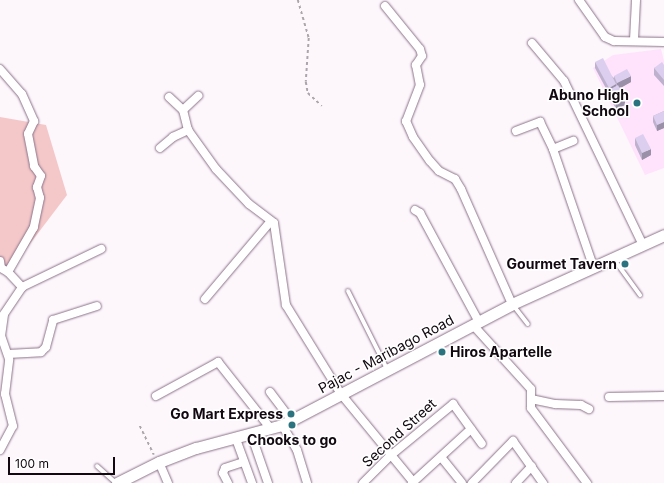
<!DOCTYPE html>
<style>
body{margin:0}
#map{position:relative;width:664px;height:483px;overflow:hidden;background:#fdf7fc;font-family:Inter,sans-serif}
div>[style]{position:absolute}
.built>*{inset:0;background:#ffe2fb}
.green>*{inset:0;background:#f4c8c9}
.path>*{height:1.5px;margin-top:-0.75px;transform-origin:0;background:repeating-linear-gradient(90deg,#aca5ab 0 3px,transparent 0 6px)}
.roads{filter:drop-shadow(0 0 1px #8c7289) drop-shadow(0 0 1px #8c7289)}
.lane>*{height:4px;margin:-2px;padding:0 2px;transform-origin:2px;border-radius:2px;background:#fff}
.street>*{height:8px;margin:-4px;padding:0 4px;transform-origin:4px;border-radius:4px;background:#fff}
.secondary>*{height:11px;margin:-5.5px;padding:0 5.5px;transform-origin:5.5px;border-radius:5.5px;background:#fff}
.wall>*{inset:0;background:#bdb1cd}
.shaded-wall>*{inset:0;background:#9a90a7}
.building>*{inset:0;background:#dcceee}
.dots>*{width:11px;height:11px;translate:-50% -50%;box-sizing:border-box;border:2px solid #fff;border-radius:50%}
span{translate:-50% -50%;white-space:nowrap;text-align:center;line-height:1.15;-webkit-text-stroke:3px #fff;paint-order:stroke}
.poi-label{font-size:14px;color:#110810;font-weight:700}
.right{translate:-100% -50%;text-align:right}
.left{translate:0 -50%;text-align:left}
.street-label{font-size:14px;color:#110810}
.scale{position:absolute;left:8px;top:457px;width:107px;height:18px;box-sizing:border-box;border:2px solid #110810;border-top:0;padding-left:5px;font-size:12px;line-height:14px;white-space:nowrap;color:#110810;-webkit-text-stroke:3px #fff;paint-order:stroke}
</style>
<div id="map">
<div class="built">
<i style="clip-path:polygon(661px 49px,664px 61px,664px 168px,645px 175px,593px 68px,613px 55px)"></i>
</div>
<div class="green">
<i style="clip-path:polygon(0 117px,46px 125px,67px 195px,7px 274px,0 270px)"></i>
</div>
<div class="path">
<i style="left:298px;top:0;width:40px;rotate:74deg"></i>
<i style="left:309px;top:38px;width:44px;rotate:93.9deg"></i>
<i style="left:306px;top:82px;width:11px;rotate:80deg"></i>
<i style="left:308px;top:93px;width:19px;rotate:43deg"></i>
<i style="left:140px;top:426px;width:32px;rotate:64deg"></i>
</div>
<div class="roads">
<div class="lane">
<i style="left:613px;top:258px;width:46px;rotate:53.9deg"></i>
<i style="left:348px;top:291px;width:87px;rotate:63.4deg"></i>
<i style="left:513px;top:305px;width:24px;rotate:52deg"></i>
<i style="left:97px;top:466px;width:25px;rotate:42deg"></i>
</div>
<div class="street">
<i style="left:579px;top:0;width:45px;rotate:54.9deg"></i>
<i style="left:605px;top:37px;width:10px;rotate:24deg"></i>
<i style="left:614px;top:41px;width:50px;rotate:1.1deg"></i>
<i style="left:385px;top:6px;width:55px;rotate:50.9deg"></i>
<i style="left:420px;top:49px;width:7px;rotate:74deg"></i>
<i style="left:422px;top:56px;width:11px;rotate:124deg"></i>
<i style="left:416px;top:65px;width:20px;rotate:79deg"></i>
<i style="left:420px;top:85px;width:39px;rotate:111deg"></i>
<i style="left:406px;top:121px;width:17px;rotate:66deg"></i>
<i style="left:413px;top:137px;width:29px;rotate:55deg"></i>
<i style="left:430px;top:161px;width:13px;rotate:48deg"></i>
<i style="left:439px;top:171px;width:18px;rotate:27deg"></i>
<i style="left:455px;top:179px;width:12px;rotate:59deg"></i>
<i style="left:461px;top:189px;width:126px;rotate:66.1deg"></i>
<i style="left:634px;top:40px;width:40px;rotate:-87.1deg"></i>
<i style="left:532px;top:43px;width:50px;rotate:49.9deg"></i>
<i style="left:564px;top:81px;width:180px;rotate:64.3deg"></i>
<i style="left:0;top:69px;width:33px;rotate:49deg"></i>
<i style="left:22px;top:94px;width:30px;rotate:66deg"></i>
<i style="left:34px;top:121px;width:14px;rotate:115deg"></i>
<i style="left:28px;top:134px;width:33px;rotate:79deg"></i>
<i style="left:34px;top:166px;width:12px;rotate:55deg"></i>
<i style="left:41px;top:176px;width:12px;rotate:110deg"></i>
<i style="left:37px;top:187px;width:11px;rotate:75deg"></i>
<i style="left:40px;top:198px;width:30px;rotate:102deg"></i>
<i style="left:34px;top:227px;width:52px;rotate:120deg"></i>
<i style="left:8px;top:272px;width:21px;rotate:47deg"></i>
<i style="left:169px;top:97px;width:19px;rotate:43deg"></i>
<i style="left:183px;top:110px;width:21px;rotate:76deg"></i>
<i style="left:188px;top:130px;width:48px;rotate:54.3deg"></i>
<i style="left:216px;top:169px;width:48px;rotate:46.7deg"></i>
<i style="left:249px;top:204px;width:31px;rotate:37deg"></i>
<i style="left:274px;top:223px;width:83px;rotate:81.7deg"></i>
<i style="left:286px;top:305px;width:105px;rotate:58.3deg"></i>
<i style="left:341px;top:394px;width:115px;rotate:50.6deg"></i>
<i style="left:183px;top:110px;width:21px;rotate:-43deg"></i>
<i style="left:516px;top:131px;width:26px;rotate:-21deg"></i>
<i style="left:540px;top:122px;width:30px;rotate:64deg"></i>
<i style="left:553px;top:149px;width:124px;rotate:71.1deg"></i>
<i style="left:160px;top:148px;width:17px;rotate:-40deg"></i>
<i style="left:173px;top:137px;width:17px;rotate:-25deg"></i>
<i style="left:553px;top:149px;width:22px;rotate:-22deg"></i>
<i style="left:415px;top:210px;width:6px;rotate:31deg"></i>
<i style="left:420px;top:213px;width:124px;rotate:61.6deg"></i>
<i style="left:0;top:261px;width:7px;rotate:82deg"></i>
<i style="left:1px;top:268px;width:8px;rotate:30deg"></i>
<i style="left:205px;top:299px;width:102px;rotate:-49.8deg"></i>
<i style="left:473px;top:325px;width:86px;rotate:47.8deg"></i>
<i style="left:531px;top:389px;width:19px;rotate:90deg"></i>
<i style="left:531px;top:408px;width:94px;rotate:53.3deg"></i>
<i style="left:8px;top:354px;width:33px;rotate:-3deg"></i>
<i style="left:41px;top:352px;width:7px;rotate:-45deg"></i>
<i style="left:46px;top:347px;width:28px;rotate:-75deg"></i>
<i style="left:53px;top:320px;width:46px;rotate:-17.7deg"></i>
<i style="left:270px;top:392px;width:35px;rotate:53deg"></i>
<i style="left:156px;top:396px;width:71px;rotate:-28.7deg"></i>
<i style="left:218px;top:362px;width:85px;rotate:51.7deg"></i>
<i style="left:609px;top:397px;width:55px;rotate:-1deg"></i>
<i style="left:531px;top:399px;width:25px;rotate:12deg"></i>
<i style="left:555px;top:404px;width:26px;rotate:2deg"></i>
<i style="left:581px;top:405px;width:9px;rotate:27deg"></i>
<i style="left:282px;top:425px;width:29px;rotate:59deg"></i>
<i style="left:297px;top:450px;width:34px;rotate:73deg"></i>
<i style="left:251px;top:434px;width:52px;rotate:70.9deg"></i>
<i style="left:236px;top:439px;width:47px;rotate:70deg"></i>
<i style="left:0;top:450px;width:27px;rotate:-62deg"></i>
<i style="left:13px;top:426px;width:33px;rotate:-104deg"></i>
<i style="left:5px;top:394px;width:35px;rotate:-83deg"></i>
<i style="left:9px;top:359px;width:24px;rotate:-109deg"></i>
<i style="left:1px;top:336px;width:22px;rotate:-82deg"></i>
<i style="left:4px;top:314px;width:32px;rotate:-56deg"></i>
<i style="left:22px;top:287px;width:88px;rotate:-25.7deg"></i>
<i style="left:441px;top:457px;width:33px;rotate:51deg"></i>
<i style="left:159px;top:462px;width:23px;rotate:67deg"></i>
<i style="left:228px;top:483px;width:11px;rotate:-117deg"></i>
<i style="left:223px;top:473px;width:5px;rotate:-68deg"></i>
<i style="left:225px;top:468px;width:20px;rotate:-18deg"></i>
<i style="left:363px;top:483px;width:38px;rotate:-45deg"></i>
<i style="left:390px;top:456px;width:82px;rotate:-39.5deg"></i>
<i style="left:453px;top:404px;width:49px;rotate:54.1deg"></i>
<i style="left:412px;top:483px;width:80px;rotate:-42.5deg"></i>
<i style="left:472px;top:483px;width:59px;rotate:-45.7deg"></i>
<i style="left:513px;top:441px;width:52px;rotate:54.5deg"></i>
<i style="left:516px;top:483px;width:23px;rotate:-47deg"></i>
</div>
<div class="secondary">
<i style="left:117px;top:483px;width:47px;rotate:-26.6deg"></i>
<i style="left:159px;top:462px;width:40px;rotate:-21deg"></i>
<i style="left:196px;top:448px;width:89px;rotate:-15deg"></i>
<i style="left:282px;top:425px;width:260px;rotate:-27.7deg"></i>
<i style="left:512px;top:304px;width:167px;rotate:-24.4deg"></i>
</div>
</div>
<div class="wall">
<i style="clip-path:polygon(595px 62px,614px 78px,614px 76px,631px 82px,619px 88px,625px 105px,616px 109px,609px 96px,609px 94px,595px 68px)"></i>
<i style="clip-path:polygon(664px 65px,664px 86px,654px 75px,654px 68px)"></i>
<i style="clip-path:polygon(664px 111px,664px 128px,657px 131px,653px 122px,653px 116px)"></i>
<i style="clip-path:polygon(635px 138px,651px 155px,642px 160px,635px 145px)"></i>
</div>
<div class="shaded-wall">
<i style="clip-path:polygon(631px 76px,631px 82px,617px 90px,617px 83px)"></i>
<i style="clip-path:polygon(616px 84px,616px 90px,609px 90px,609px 94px,609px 88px)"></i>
<i style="clip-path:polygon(625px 99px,625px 105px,616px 109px,616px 103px)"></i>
<i style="clip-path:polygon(664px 122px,664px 128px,657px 131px,657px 125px)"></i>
<i style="clip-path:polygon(651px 149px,651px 155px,642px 160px,642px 153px)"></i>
</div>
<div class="building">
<i style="clip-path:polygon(603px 58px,616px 84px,609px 88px,595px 62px)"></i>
<i style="clip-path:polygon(662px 62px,664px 65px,664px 80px,654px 68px)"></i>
<i style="clip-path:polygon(627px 69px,631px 76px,617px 83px,614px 76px)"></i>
<i style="clip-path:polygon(618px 85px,625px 99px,616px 103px,609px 90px)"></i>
<i style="clip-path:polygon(664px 111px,664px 122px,657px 125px,653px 116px)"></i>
<i style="clip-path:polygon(643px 134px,651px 149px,642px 153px,635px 138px)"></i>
</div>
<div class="dots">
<i style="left:637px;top:103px;background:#2b737e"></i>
<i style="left:625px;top:264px;background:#2b737e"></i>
<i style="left:442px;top:352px;background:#2b737e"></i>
<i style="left:291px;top:414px;background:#2b737e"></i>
<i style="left:292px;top:425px;background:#2b737e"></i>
</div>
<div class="poi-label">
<span class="right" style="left:629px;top:103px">Abuno High<br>School</span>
<span class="right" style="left:617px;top:264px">Gourmet Tavern</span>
<span class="left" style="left:450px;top:352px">Hiros Apartelle</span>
<span class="right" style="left:283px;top:414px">Go Mart Express</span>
<span style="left:292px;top:440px">Chooks to go</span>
</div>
<div class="street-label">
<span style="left:386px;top:354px;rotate:-28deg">Pajac - Maribago Road</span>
<span style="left:399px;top:433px;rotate:-42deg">Second Street</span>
</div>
<div class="scale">100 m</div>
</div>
